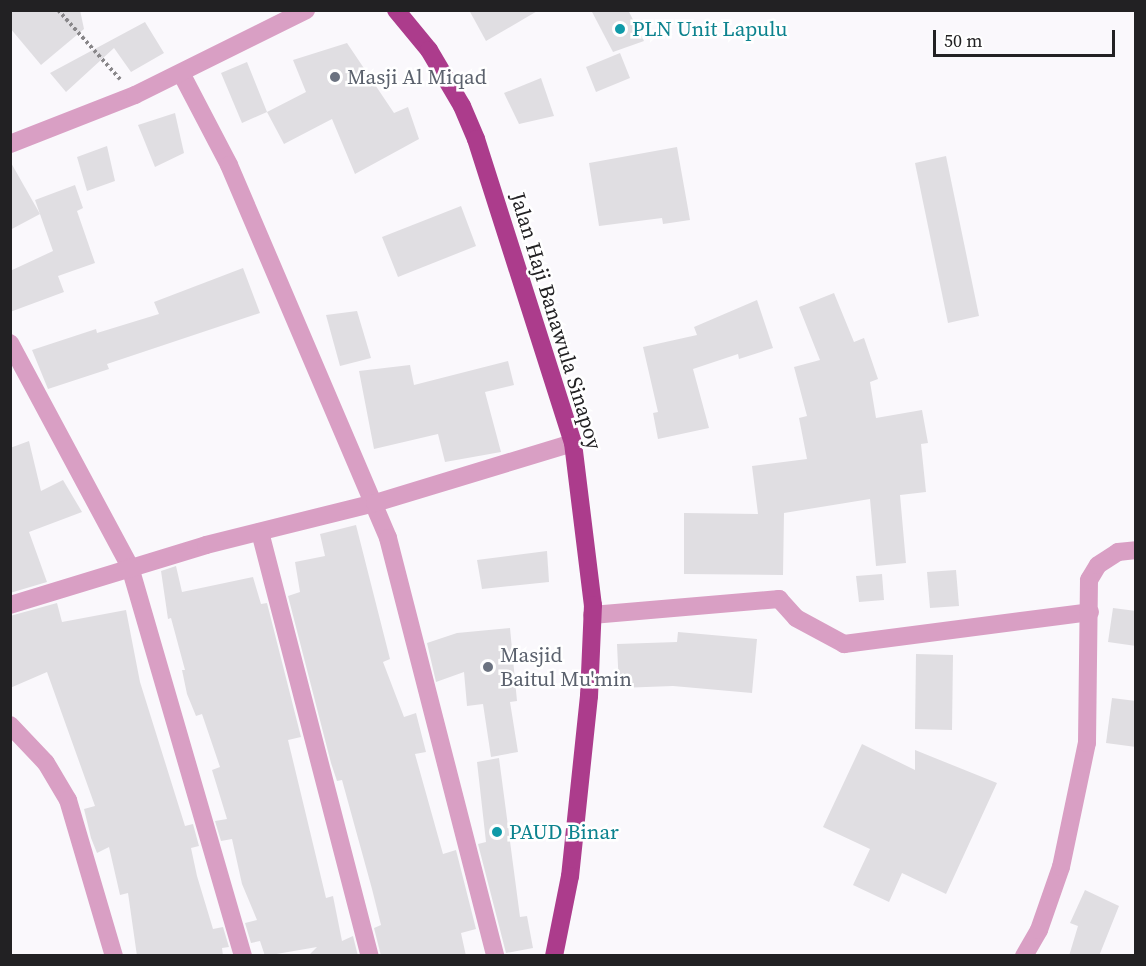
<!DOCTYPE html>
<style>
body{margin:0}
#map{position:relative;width:1146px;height:966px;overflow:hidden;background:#faf8fc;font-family:"Source Serif 4",serif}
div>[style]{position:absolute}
.building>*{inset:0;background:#e0dee2}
.path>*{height:4px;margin-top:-2px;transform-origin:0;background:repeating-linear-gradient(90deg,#888689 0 3px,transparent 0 6px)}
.minor>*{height:18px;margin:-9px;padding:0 9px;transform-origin:9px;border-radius:9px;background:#d99fc4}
.trunk>*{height:18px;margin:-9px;padding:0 9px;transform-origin:9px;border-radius:9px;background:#ac3c8c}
.dots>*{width:16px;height:16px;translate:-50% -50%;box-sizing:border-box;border:3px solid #fff;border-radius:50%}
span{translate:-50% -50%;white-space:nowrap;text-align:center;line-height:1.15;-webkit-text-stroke:5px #fff;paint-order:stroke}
.culture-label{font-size:21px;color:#0d838f}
.left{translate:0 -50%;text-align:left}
.worship-label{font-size:21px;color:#5b616d}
.street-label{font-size:21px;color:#222123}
.frame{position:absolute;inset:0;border:12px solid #222123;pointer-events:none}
.scale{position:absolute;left:933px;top:30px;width:182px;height:27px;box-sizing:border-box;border:3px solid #222123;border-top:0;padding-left:8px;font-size:18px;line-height:21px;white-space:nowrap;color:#222123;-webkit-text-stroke:4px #fff;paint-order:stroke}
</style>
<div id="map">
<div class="building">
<i style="clip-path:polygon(10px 10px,80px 10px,84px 29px,41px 65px,10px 28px)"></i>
<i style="clip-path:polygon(469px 10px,539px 10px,486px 41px)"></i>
<i style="clip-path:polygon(591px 10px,628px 10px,644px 41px,613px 52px)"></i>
<i style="clip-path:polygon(145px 22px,164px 53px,131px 72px,114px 48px,66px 92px,50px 73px)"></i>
<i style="clip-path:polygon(347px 43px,394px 113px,408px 107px,419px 139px,355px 174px,332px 119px,284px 144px,267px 112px,306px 92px,293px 60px)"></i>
<i style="clip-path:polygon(620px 53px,630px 78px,596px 92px,586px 67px)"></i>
<i style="clip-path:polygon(247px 62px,267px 112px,242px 123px,221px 73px)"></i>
<i style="clip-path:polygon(541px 78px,554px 116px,519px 124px,504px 93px)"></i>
<i style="clip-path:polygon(175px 113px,184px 153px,155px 167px,138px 125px)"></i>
<i style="clip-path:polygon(107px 146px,115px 181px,87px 191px,77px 157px)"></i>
<i style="clip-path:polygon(677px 147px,690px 220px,663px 224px,662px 218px,599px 226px,589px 163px)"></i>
<i style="clip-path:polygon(946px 156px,979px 316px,948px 323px,915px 163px)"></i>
<i style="clip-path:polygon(10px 161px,40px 214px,10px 230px)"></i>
<i style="clip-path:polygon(75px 185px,83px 208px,77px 211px,95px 263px,58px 276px,64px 292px,10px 312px,10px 271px,53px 251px,35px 200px)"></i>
<i style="clip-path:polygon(461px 206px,476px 246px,398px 277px,382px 237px)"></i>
<i style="clip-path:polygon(243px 268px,260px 313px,107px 364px,109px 369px,48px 389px,32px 350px,96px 329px,97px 333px,159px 314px,154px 302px)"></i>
<i style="clip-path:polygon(834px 293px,854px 342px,864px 338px,878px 379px,870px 382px,876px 418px,922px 410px,928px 443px,921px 444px,926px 492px,900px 495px,906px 563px,876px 566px,870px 499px,784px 513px,783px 575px,684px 574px,684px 513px,758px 514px,752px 466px,807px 459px,799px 418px,807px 416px,794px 367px,820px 360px,799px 307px)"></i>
<i style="clip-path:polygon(757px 300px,773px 348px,739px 359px,738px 354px,693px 369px,709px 428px,658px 439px,653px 413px,658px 412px,643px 347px,697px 335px,694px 327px)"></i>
<i style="clip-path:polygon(357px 311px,371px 358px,340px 366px,326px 315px)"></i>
<i style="clip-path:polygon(508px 361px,514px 385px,485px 392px,501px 452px,445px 462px,438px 434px,374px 449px,359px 371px,410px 365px,414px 385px)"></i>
<i style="clip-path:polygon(29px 441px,41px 491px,63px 480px,82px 512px,29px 532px,47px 582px,10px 593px,10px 448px)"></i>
<i style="clip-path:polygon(356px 525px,390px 659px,383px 662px,404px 717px,416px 713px,426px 752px,415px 754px,443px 854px,456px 850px,476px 929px,461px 933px,466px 956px,381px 956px,374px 928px,381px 925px,372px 889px,342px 780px,337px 781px,331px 763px,288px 596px,300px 592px,295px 562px,325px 556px,320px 534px)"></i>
<i style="clip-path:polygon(547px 551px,549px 582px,482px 589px,477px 560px)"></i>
<i style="clip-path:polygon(176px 566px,182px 592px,253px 577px,261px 604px,267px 603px,301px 737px,288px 740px,326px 898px,333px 896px,342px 941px,353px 936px,358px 956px,308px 956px,317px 947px,265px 956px,260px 941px,251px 943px,245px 923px,257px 920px,242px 884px,232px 839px,221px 841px,215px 821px,227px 819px,212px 770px,220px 767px,202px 714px,196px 716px,187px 694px,182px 670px,185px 670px,171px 618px,168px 619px,161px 571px)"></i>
<i style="clip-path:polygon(956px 570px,959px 606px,930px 608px,927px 572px)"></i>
<i style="clip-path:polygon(882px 574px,884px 600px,859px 602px,856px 576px)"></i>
<i style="clip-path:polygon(57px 603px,62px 622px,126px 610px,140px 682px,185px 826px,193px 824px,199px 846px,191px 848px,197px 876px,213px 929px,223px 927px,229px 947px,222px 948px,223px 956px,137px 956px,128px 893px,120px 895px,109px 847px,97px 853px,91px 838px,84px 809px,95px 806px,47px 672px,10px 688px,10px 616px)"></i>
<i style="clip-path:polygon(1113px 608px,1136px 611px,1136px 646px,1108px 642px)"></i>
<i style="clip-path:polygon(510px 628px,517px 701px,510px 702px,518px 752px,491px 757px,483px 704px,467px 706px,464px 672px,436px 682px,427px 643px,457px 633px)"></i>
<i style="clip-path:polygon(678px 632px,757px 639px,752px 693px,673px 686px,619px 688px,617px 644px,677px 642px)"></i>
<i style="clip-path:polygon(916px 654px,953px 655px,952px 730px,915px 729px)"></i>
<i style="clip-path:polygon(1112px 698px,1136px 701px,1136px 747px,1106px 743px)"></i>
<i style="clip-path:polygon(862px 744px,915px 770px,915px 750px,997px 783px,946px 894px,902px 873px,889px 902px,853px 885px,870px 849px,823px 827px)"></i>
<i style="clip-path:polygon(499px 758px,520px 917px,527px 916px,533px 948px,506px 953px,478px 844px,486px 842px,477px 762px)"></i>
<i style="clip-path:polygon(1085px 890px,1119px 906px,1099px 956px,1069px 956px,1078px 926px,1070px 923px)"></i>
</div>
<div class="path">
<i style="left:58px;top:10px;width:93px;rotate:48.1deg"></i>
</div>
<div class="minor">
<i style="left:181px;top:73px;width:104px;rotate:62.4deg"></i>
<i style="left:229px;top:165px;width:405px;rotate:66.9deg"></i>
<i style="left:388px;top:538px;width:431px;rotate:75.6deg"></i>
<i style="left:10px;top:144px;width:134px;rotate:-21.4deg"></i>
<i style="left:135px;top:95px;width:191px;rotate:-26.4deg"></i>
<i style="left:10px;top:343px;width:254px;rotate:61.8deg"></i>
<i style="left:130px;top:567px;width:405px;rotate:73.8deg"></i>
<i style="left:260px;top:532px;width:438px;rotate:75.5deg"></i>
<i style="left:10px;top:605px;width:205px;rotate:-17deg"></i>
<i style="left:206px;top:545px;width:174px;rotate:-14deg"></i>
<i style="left:375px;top:503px;width:207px;rotate:-16.9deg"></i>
<i style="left:592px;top:615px;width:188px;rotate:-4.9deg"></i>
<i style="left:779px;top:599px;width:25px;rotate:48deg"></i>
<i style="left:796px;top:618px;width:55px;rotate:28.4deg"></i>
<i style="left:844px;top:644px;width:248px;rotate:-7.4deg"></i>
<i style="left:10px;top:725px;width:52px;rotate:46.5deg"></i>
<i style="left:46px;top:763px;width:43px;rotate:59.3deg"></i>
<i style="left:68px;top:800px;width:163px;rotate:73.6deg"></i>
<i style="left:1024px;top:956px;width:30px;rotate:-60deg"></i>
<i style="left:1039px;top:930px;width:67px;rotate:-70.8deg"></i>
<i style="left:1061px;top:867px;width:127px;rotate:-78.2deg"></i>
<i style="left:1087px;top:743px;width:163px;rotate:-89.3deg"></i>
<i style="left:1089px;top:580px;width:17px;rotate:-59deg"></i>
<i style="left:1098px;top:565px;width:24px;rotate:-33deg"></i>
<i style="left:1118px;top:552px;width:18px;rotate:-6deg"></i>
</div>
<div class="trunk">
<i style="left:396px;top:10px;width:52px;rotate:50.5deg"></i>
<i style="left:429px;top:50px;width:65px;rotate:59.5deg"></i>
<i style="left:462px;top:106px;width:36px;rotate:67deg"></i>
<i style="left:476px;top:139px;width:319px;rotate:72.3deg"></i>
<i style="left:573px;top:443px;width:163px;rotate:83deg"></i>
<i style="left:593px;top:605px;width:91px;rotate:92.5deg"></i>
<i style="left:589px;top:696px;width:181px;rotate:96deg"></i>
<i style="left:570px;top:876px;width:82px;rotate:101.3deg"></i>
</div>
<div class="dots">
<i style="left:620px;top:29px;background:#0f9aa8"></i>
<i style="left:335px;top:77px;background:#6b7280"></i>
<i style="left:488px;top:667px;background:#6b7280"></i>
<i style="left:497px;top:832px;background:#0f9aa8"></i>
</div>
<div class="culture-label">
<span class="left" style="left:632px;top:29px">PLN Unit Lapulu</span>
<span class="left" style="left:509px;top:832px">PAUD Binar</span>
</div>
<div class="worship-label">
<span class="left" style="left:347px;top:77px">Masji Al Miqad</span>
<span class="left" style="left:500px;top:667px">Masjid<br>Baitul Mu'min</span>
</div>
<div class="street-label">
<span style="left:556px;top:321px;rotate:73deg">Jalan Haji Banawula Sinapoy</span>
</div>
<div class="frame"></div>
<div class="scale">50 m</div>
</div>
